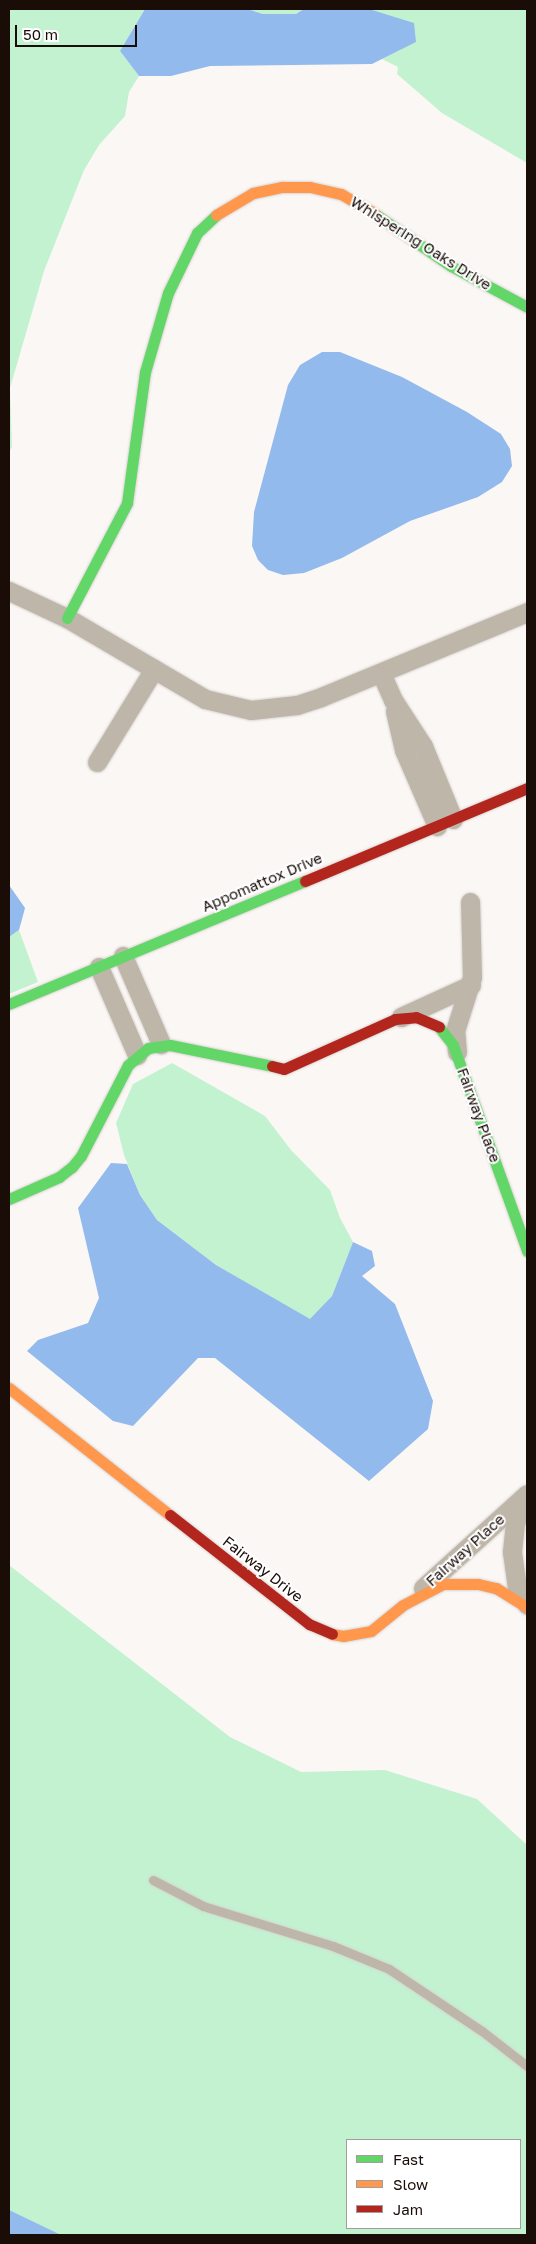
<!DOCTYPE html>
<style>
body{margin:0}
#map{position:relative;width:536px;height:2244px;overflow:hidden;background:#fbf7f5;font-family:"Golos Text",sans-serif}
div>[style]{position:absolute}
.green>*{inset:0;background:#c3f2d0}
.water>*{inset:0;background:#93baec}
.roads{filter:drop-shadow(0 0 1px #d6d2d0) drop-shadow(0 0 1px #d6d2d0)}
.lane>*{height:9px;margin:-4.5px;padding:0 4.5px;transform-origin:4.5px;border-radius:4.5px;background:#beb6a9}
.street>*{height:19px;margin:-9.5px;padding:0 9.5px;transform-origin:9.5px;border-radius:9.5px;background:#beb6a9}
.fast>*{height:11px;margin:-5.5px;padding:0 5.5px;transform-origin:5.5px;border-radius:5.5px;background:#63d668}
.slow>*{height:11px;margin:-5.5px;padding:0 5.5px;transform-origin:5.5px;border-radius:5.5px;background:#ff974d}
.jam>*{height:11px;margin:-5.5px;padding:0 5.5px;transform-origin:5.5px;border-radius:5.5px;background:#b3261e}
span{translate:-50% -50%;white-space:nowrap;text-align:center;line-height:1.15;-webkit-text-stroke:4px #fff;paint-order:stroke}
.street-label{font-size:15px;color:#1a0d08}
.frame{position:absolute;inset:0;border:10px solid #1a0d08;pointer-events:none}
.legend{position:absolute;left:346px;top:2139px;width:175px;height:90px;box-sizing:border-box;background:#fff;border:1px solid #a39e9c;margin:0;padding:6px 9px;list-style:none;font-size:15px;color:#1a0d08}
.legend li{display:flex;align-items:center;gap:10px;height:25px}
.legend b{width:25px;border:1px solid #a39e9c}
.scale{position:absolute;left:15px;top:25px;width:122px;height:22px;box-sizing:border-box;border:2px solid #1a0d08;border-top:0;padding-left:6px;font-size:15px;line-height:18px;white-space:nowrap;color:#1a0d08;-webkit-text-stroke:4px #fff;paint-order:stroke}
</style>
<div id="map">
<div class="green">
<i style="clip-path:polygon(9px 9px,145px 9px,120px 51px,139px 76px,129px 92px,125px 116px,99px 145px,84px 170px,44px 271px,10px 388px,12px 447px,9px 452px)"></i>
<i style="clip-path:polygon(247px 9px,304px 9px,296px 14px,263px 14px)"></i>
<i style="clip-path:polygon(369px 9px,527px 9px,527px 163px,442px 113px,397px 74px,398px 67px,382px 59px,402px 49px,384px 15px)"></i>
<i style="clip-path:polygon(19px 930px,38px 982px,9px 994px,9px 937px)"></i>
<i style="clip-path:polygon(172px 1063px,265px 1116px,291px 1150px,330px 1190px,340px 1218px,353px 1242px,332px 1296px,310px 1320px,216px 1265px,157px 1220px,140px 1195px,124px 1155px,116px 1123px,133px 1084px)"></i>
<i style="clip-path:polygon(evenodd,9px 1565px,230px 1737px,301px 1772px,385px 1770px,477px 1799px,527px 1845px,527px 2235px,41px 2235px,9px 2213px,9px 1565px,347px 2140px,520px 2140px,520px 2228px,347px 2228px,347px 2140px)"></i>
</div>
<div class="water">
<i style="clip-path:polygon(145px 9px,247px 9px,263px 14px,296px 14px,304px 9px,369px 9px,414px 23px,416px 42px,372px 64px,210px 66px,171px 76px,139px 76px,120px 51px)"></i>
<i style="clip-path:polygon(322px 352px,340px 352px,402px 377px,467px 412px,501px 434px,510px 449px,512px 466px,502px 482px,478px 497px,410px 521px,342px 558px,304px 573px,283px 575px,268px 570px,258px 560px,252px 546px,254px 512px,288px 385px,300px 365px)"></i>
<i style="clip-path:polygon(9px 885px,25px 908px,19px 930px,9px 937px)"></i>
<i style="clip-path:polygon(111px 1163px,127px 1164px,140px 1195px,157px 1220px,216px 1265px,310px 1319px,332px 1296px,353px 1242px,372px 1251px,375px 1266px,362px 1276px,395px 1304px,433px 1401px,428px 1429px,369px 1481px,215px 1358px,198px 1358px,133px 1426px,113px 1421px,27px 1351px,38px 1340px,88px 1323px,99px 1298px,78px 1208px)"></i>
<i style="clip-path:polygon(9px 2210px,61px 2235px,9px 2235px)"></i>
</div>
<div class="roads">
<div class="lane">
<i style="left:153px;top:1880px;width:56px;rotate:27.5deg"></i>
<i style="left:203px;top:1906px;width:136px;rotate:17.1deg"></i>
<i style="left:333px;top:1946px;width:61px;rotate:22.3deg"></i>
<i style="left:389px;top:1969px;width:112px;rotate:33.7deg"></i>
<i style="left:482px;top:2031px;width:57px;rotate:37.9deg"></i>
</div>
<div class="street">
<i style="left:9px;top:591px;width:64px;rotate:25deg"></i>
<i style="left:67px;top:618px;width:160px;rotate:30.4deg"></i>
<i style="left:205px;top:699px;width:47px;rotate:13.4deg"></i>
<i style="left:251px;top:710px;width:46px;rotate:-6.2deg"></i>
<i style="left:297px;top:705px;width:25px;rotate:-18deg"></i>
<i style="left:321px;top:697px;width:223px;rotate:-22.4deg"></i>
<i style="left:381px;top:673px;width:30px;rotate:66deg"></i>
<i style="left:393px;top:700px;width:55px;rotate:56.9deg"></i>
<i style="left:423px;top:746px;width:79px;rotate:67.7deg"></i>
<i style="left:395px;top:711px;width:40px;rotate:77deg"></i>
<i style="left:404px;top:750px;width:83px;rotate:66.5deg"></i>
<i style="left:97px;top:762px;width:109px;rotate:-58.5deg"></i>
<i style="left:123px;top:956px;width:96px;rotate:66.6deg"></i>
<i style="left:99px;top:967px;width:96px;rotate:66.6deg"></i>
<i style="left:401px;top:1017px;width:77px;rotate:-24.6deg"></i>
<i style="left:457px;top:1052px;width:21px;rotate:-95deg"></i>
<i style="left:455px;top:1031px;width:57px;rotate:-72.5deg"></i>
<i style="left:472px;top:977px;width:75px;rotate:-91.5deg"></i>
<i style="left:526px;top:1499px;width:26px;rotate:115deg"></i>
<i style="left:515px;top:1523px;width:29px;rotate:96deg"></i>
<i style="left:512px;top:1552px;width:34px;rotate:82deg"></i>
<i style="left:517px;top:1586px;width:21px;rotate:62deg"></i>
<i style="left:423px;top:1588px;width:140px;rotate:-42.1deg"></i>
</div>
<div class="fast">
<i style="left:375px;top:214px;width:92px;rotate:34.4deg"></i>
<i style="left:451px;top:266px;width:86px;rotate:28.3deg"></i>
<i style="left:67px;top:618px;width:130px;rotate:-62.4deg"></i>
<i style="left:127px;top:503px;width:132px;rotate:-82.2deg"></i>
<i style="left:145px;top:372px;width:82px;rotate:-73.8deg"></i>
<i style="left:168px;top:293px;width:67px;rotate:-64.2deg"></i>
<i style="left:197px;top:233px;width:26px;rotate:-43deg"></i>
<i style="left:9px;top:1004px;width:321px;rotate:-22.6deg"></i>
<i style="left:439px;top:1027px;width:23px;rotate:52deg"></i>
<i style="left:453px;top:1045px;width:219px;rotate:70.2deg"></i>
<i style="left:9px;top:1199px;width:55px;rotate:-23.7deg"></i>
<i style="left:59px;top:1177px;width:16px;rotate:-38deg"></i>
<i style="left:72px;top:1167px;width:14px;rotate:-51deg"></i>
<i style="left:81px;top:1156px;width:102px;rotate:-62.7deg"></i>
<i style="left:128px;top:1065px;width:26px;rotate:-40deg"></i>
<i style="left:148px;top:1048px;width:22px;rotate:-8deg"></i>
<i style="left:170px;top:1045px;width:104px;rotate:11.6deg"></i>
</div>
<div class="slow">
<i style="left:216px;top:215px;width:43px;rotate:-30.7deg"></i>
<i style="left:253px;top:193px;width:30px;rotate:-12deg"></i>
<i style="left:282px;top:187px;width:28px"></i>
<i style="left:310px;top:187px;width:32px;rotate:13deg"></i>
<i style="left:341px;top:194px;width:39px;rotate:30deg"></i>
<i style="left:9px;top:1388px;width:205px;rotate:38.3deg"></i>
<i style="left:332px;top:1634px;width:11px;rotate:10deg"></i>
<i style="left:343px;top:1636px;width:28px;rotate:-10deg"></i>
<i style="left:371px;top:1631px;width:41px;rotate:-39.1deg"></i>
<i style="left:403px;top:1605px;width:45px;rotate:-27.7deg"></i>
<i style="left:443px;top:1584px;width:35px"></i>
<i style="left:478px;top:1584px;width:18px;rotate:13deg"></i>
<i style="left:496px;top:1588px;width:36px;rotate:32deg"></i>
</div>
<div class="jam">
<i style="left:305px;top:881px;width:241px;rotate:-22.7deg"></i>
<i style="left:272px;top:1066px;width:12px;rotate:14deg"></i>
<i style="left:284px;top:1069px;width:122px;rotate:-24.2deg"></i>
<i style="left:395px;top:1019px;width:21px;rotate:-5deg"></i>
<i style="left:416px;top:1017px;width:25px;rotate:23deg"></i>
<i style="left:170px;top:1515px;width:177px;rotate:38.1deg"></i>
<i style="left:309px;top:1624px;width:25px;rotate:23deg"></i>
</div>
</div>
<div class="street-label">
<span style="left:421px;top:243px;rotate:32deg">Whispering Oaks Drive</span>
<span style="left:262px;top:882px;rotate:-23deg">Appomattox Drive</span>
<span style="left:479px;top:1115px;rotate:70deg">Fairway Place</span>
<span style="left:465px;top:1550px;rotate:-42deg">Fairway Place</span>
<span style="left:263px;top:1569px;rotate:38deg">Fairway Drive</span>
</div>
<div class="frame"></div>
<ul class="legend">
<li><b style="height:6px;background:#63d668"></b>Fast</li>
<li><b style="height:6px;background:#ff974d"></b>Slow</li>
<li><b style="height:6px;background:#b3261e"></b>Jam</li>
</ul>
<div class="scale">50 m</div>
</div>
